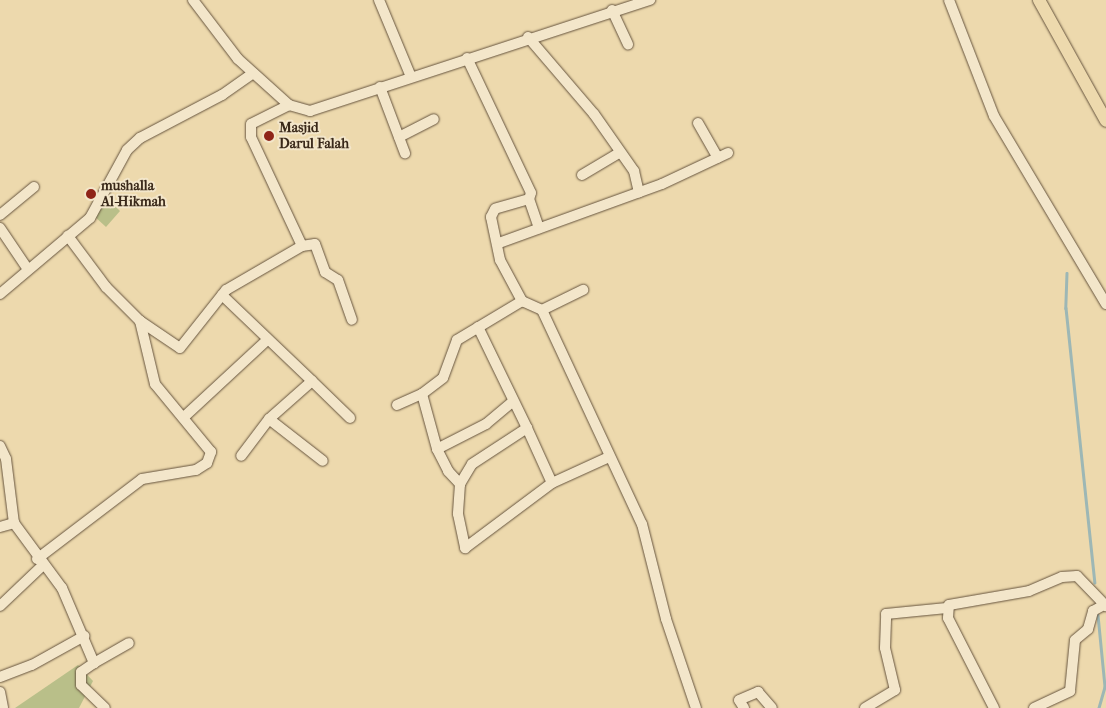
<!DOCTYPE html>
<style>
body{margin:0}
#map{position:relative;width:1106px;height:708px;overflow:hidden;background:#edd9ad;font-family:"IM FELL French Canon",serif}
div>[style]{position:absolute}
.green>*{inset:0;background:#b9bf89}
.stream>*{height:2.5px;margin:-1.25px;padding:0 1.25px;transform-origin:1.25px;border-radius:1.25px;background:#9db7b5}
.roads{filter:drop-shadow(0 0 1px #66543e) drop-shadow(0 0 1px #66543e)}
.minor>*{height:10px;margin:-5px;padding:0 5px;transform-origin:5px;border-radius:5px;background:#f3e6ca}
.major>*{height:12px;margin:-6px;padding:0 6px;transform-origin:6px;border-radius:6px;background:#edd9ad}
.dots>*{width:14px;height:14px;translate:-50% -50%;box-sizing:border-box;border:2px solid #f3e6ca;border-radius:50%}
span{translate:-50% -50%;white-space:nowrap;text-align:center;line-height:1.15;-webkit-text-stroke:4px #f3e6ca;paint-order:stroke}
.poi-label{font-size:14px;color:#392819;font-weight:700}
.left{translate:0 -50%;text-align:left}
</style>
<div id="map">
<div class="green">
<i style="clip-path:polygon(106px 197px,120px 211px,106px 227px,94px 216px)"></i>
<i style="clip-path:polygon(78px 665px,93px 681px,79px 708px,15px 708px)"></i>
</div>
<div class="stream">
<i style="left:1067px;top:273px;width:35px;rotate:92deg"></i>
<i style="left:1066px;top:308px;width:276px;rotate:84deg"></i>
<i style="left:1098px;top:615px;width:72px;rotate:84.4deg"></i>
<i style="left:1105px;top:687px;width:22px;rotate:106deg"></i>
</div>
<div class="roads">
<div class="minor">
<i style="left:193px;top:0;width:74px;rotate:52.7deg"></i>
<i style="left:238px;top:59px;width:69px;rotate:42deg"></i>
<i style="left:289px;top:105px;width:22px;rotate:16deg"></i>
<i style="left:310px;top:111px;width:358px;rotate:-18.1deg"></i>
<i style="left:379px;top:0;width:83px;rotate:67.4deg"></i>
<i style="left:949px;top:0;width:124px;rotate:68.8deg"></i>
<i style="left:994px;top:116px;width:219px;rotate:59.2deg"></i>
<i style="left:612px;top:10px;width:38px;rotate:65deg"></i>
<i style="left:528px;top:37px;width:101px;rotate:49.4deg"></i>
<i style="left:594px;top:114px;width:70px;rotate:54.9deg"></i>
<i style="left:634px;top:171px;width:22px;rotate:77deg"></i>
<i style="left:467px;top:58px;width:149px;rotate:64.6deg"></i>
<i style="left:531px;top:193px;width:6px;rotate:108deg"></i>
<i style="left:529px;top:199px;width:35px;rotate:164deg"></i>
<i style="left:495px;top:209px;width:9px;rotate:117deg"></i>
<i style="left:491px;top:217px;width:44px;rotate:78.2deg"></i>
<i style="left:500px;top:260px;width:47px;rotate:61.8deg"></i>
<i style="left:522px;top:301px;width:22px;rotate:24deg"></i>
<i style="left:542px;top:310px;width:236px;rotate:65deg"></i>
<i style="left:642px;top:524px;width:98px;rotate:75.8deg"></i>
<i style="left:666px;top:619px;width:94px;rotate:71.4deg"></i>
<i style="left:380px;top:87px;width:71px;rotate:69.3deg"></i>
<i style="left:289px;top:105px;width:42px;rotate:153.4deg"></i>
<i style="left:251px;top:124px;width:13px;rotate:90deg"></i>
<i style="left:251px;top:137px;width:120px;rotate:64.9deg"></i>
<i style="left:302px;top:246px;width:13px;rotate:-9deg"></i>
<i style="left:315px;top:244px;width:30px;rotate:70deg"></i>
<i style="left:325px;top:272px;width:15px;rotate:32deg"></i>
<i style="left:338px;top:280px;width:42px;rotate:70.7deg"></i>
<i style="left:698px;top:123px;width:40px;rotate:60.3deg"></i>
<i style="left:399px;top:137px;width:39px;rotate:-27deg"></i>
<i style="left:582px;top:175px;width:43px;rotate:-30.7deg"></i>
<i style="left:529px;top:199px;width:31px;rotate:71deg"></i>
<i style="left:0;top:215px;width:44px;rotate:-39.5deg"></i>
<i style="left:0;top:228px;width:48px;rotate:56deg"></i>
<i style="left:499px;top:243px;width:173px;rotate:-19.9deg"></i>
<i style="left:662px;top:184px;width:73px;rotate:-25.2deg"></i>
<i style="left:0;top:294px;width:118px;rotate:-40.2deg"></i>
<i style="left:90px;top:218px;width:77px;rotate:-61.4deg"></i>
<i style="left:127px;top:150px;width:18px;rotate:-43deg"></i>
<i style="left:140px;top:138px;width:93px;rotate:-27.7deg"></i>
<i style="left:222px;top:95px;width:38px;rotate:-35deg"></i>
<i style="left:222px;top:295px;width:124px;rotate:43.7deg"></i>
<i style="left:312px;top:381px;width:57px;rotate:138.5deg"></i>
<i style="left:269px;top:419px;width:46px;rotate:127.1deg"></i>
<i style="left:522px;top:301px;width:76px;rotate:149deg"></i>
<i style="left:457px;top:340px;width:40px;rotate:110.2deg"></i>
<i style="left:443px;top:378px;width:26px;rotate:143deg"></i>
<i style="left:422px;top:394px;width:57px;rotate:74.7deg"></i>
<i style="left:437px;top:449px;width:25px;rotate:63deg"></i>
<i style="left:448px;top:471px;width:18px;rotate:47deg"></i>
<i style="left:460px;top:484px;width:23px;rotate:-59deg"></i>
<i style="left:472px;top:464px;width:66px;rotate:-33.2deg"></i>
<i style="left:527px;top:428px;width:60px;rotate:65.6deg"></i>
<i style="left:552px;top:483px;width:63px;rotate:-24.5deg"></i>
<i style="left:542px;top:310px;width:46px;rotate:-26deg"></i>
<i style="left:140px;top:321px;width:48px;rotate:34deg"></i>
<i style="left:180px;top:348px;width:74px;rotate:-51.6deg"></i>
<i style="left:226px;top:290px;width:88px;rotate:-30.1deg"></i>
<i style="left:478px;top:327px;width:112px;rotate:64.1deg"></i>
<i style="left:312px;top:381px;width:53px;rotate:44.2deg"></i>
<i style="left:397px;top:405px;width:27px;rotate:-24deg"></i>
<i style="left:184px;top:417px;width:112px;rotate:-42.8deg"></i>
<i style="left:269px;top:419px;width:68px;rotate:37.9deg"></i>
<i style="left:0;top:446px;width:14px;rotate:65deg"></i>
<i style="left:6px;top:459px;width:64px;rotate:82.9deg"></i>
<i style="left:14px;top:523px;width:81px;rotate:53.6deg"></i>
<i style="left:62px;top:588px;width:82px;rotate:66.9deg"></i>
<i style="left:94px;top:663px;width:16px;rotate:145deg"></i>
<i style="left:81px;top:672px;width:13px;rotate:90deg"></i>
<i style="left:81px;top:685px;width:33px;rotate:44deg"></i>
<i style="left:437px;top:449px;width:55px;rotate:-27deg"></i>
<i style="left:486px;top:424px;width:35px;rotate:-40deg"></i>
<i style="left:460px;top:484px;width:30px;rotate:94deg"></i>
<i style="left:458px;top:514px;width:35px;rotate:78deg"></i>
<i style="left:465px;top:548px;width:109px;rotate:-36.8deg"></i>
<i style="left:0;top:527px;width:15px;rotate:-16deg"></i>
<i style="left:37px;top:559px;width:132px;rotate:-37.3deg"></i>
<i style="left:142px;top:479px;width:55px;rotate:-9.5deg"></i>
<i style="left:196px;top:470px;width:13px;rotate:-32deg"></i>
<i style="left:207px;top:463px;width:12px;rotate:-70deg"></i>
<i style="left:211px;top:452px;width:88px;rotate:-129.5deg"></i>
<i style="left:155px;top:384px;width:65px;rotate:-103.4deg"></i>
<i style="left:140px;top:321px;width:48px;rotate:-135deg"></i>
<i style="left:106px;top:287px;width:64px;rotate:-126.7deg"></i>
<i style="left:0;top:606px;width:59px;rotate:-43.6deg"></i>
<i style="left:94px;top:663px;width:40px;rotate:-29.7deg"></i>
<i style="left:0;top:677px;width:34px;rotate:-21deg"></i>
<i style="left:32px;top:665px;width:60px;rotate:-29.1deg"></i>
<i style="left:0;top:692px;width:16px;rotate:79deg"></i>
<i style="left:744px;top:708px;width:9px;rotate:-122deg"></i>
<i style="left:739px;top:700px;width:21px;rotate:-23deg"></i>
<i style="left:758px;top:692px;width:21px;rotate:49deg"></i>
<i style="left:865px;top:708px;width:35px;rotate:-31deg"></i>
<i style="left:895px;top:690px;width:43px;rotate:-103.4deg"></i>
<i style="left:885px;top:648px;width:34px;rotate:-88deg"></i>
<i style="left:886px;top:614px;width:61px;rotate:-5.6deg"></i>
<i style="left:994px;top:708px;width:101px;rotate:-117.1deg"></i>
<i style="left:948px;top:618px;width:13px;rotate:-86deg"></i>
<i style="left:949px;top:605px;width:81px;rotate:-9.9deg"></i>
<i style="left:1029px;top:591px;width:36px;rotate:-23deg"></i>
<i style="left:1062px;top:577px;width:15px;rotate:-4deg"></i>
<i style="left:1077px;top:576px;width:42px;rotate:46deg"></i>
<i style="left:1034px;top:708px;width:40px;rotate:-25deg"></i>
<i style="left:1070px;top:691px;width:51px;rotate:-84.4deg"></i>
<i style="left:1075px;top:640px;width:17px;rotate:-40deg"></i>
<i style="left:1088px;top:629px;width:19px;rotate:-74deg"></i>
<i style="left:1093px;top:611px;width:13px;rotate:-29deg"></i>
</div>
<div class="major">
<i style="left:1039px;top:0;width:138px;rotate:61deg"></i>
</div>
</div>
<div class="dots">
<i style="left:269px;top:136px;background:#8f2418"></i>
<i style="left:91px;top:194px;background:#8f2418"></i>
</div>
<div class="poi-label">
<span class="left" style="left:279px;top:136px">Masjid<br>Darul Falah</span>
<span class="left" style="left:101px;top:194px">mushalla<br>Al-Hikmah</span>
</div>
</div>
